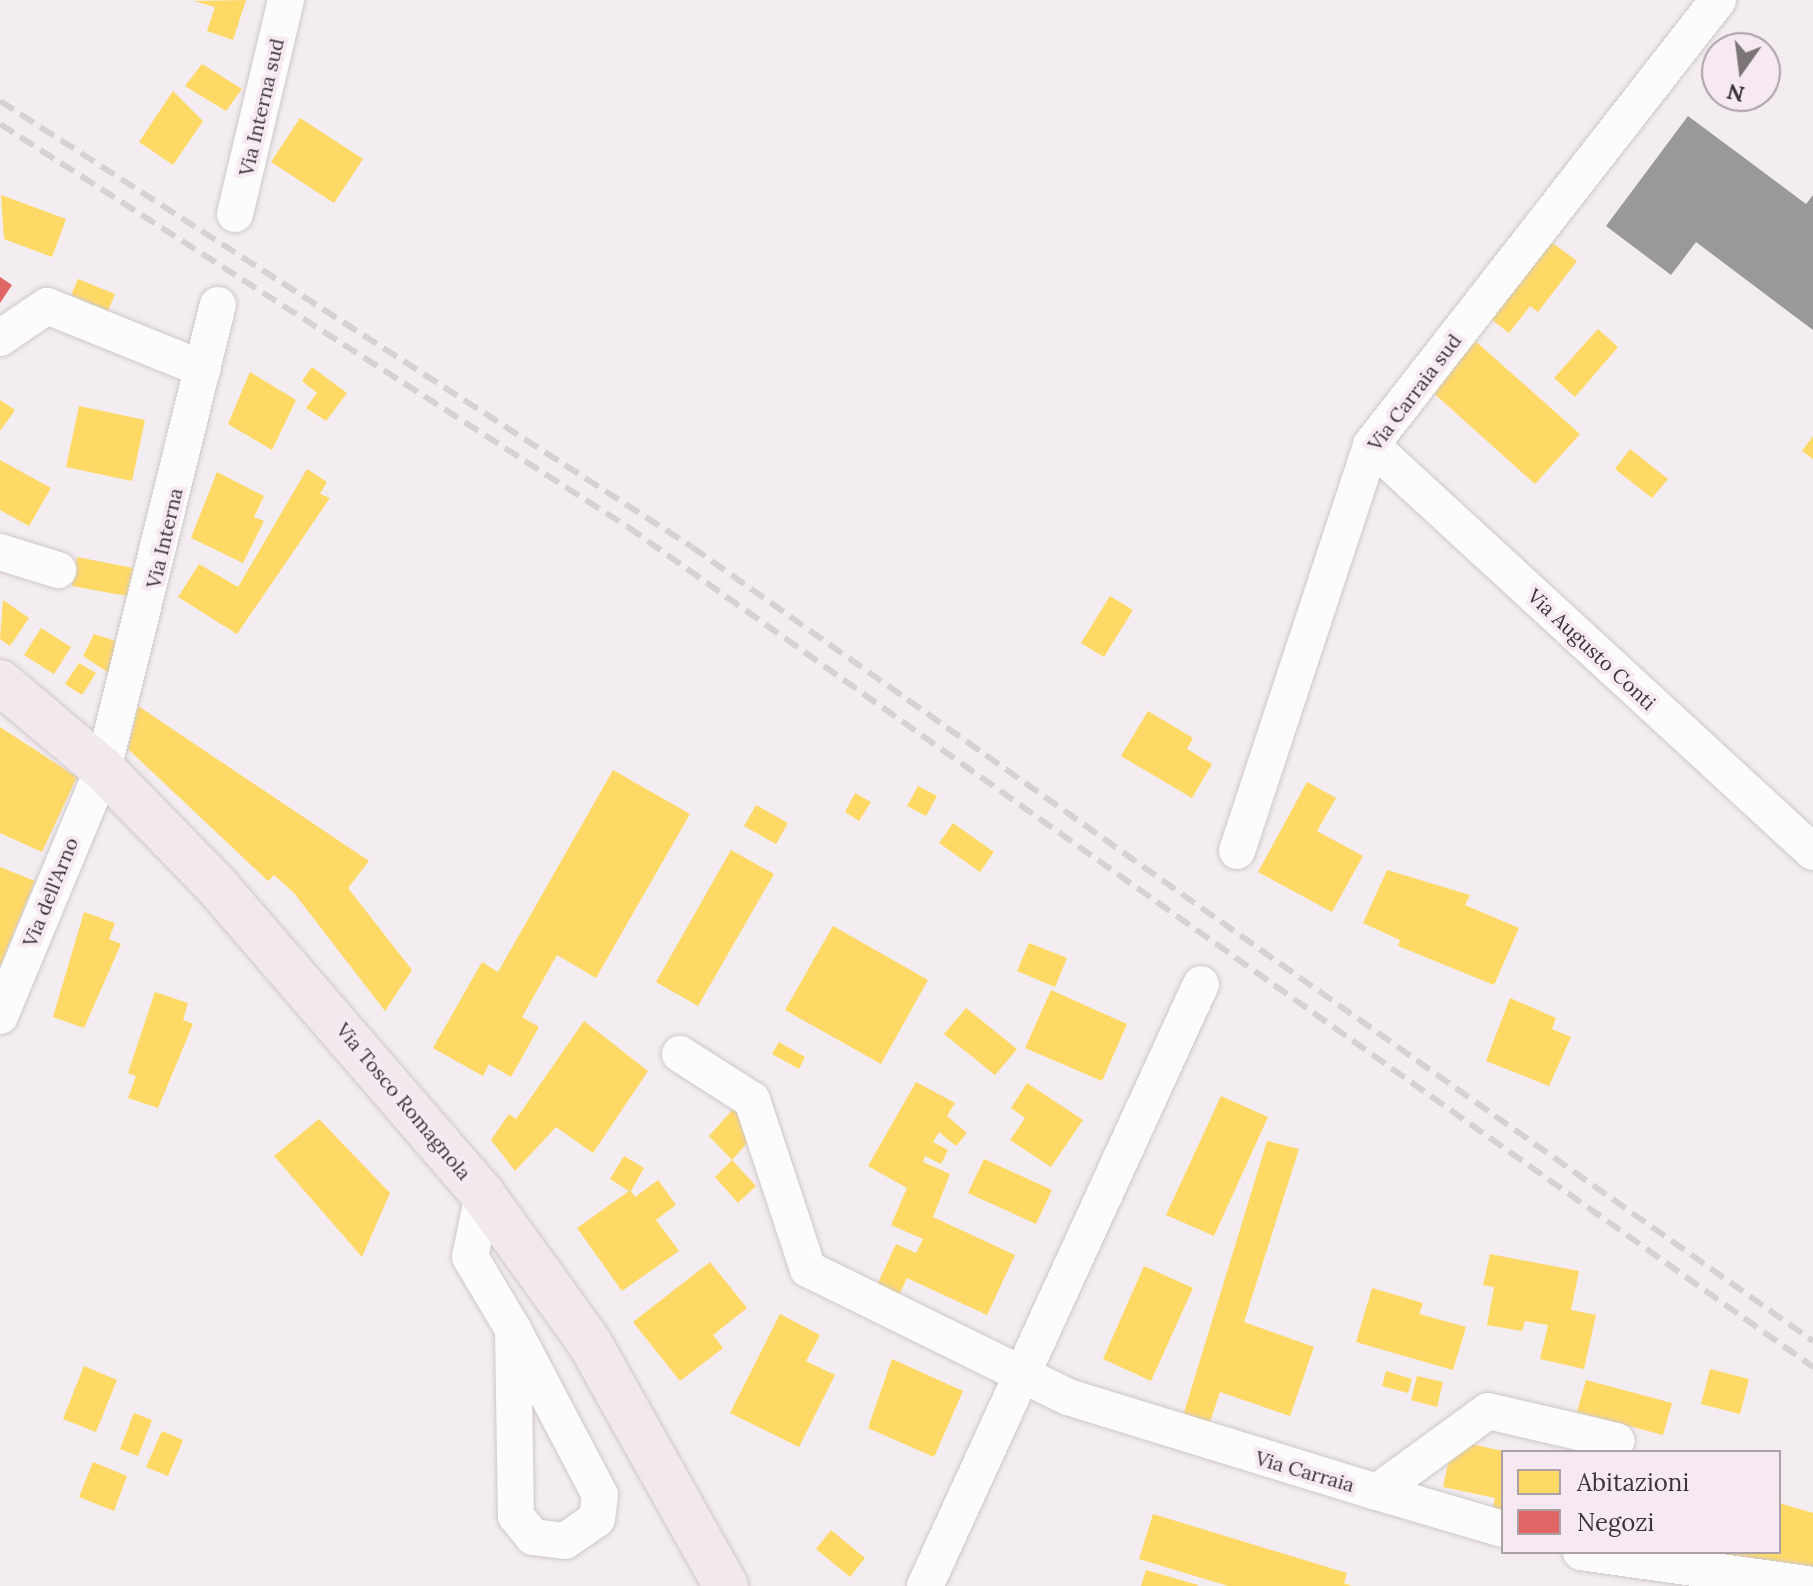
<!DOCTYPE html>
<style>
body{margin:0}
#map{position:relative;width:1813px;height:1586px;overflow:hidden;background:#f3ecf0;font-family:Lora,serif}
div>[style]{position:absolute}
.homes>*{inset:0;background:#ffd966}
.shops>*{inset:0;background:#e06666}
.industry>*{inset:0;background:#999}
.roads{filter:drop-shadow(0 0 2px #cdc8cb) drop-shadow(0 0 2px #cdc8cb)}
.minor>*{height:36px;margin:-18px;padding:0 18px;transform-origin:18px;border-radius:18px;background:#fdfcfd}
.major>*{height:44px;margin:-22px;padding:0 22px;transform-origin:22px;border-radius:22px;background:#f2e9ef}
.rail>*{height:6px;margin-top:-3px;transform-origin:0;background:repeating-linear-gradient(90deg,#d5d2d4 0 16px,transparent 0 24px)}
span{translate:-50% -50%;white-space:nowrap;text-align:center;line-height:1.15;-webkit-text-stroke:8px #f6e9f1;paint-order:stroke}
.street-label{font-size:20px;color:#3a3538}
.legend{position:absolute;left:1501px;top:1450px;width:280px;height:104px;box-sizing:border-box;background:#f6e9f1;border:2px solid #aba1a7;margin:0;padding:10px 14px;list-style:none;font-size:24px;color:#3a3538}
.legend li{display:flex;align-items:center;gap:16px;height:40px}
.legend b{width:40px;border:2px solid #aba1a7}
.north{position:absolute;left:1701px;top:32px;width:80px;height:80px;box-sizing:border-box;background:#f6e9f1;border:2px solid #aba1a7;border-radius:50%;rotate:194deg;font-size:22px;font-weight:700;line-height:32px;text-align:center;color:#3a3538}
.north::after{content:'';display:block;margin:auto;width:28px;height:36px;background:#7b7578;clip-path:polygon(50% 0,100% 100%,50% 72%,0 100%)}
</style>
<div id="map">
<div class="homes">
<i style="clip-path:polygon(246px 0,233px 40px,207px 31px,215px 7px,194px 1px)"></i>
<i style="clip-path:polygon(202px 64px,242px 89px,226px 111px,185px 86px)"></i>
<i style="clip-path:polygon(173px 91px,203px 121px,173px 165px,139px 142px)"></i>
<i style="clip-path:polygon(300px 118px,363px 159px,334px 203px,271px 162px)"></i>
<i style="clip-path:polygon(1px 195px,66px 219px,52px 257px,4px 239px)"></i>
<i style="clip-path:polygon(1550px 241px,1577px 261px,1538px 312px,1530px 306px,1509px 333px,1491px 319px)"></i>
<i style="clip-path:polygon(78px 279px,115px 294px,108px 311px,71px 295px)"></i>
<i style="clip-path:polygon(1598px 329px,1618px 347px,1575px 397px,1554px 378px)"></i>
<i style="clip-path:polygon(1473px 339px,1580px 434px,1535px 484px,1428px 388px)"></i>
<i style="clip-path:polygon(312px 367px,347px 393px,326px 421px,306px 408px,317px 393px,302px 381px)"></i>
<i style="clip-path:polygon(250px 372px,296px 400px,272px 450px,228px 424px)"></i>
<i style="clip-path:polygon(0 400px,15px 410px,0 431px)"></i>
<i style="clip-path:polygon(79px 406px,145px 420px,132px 481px,66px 467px)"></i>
<i style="clip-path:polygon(1813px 436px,1813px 459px,1802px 451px)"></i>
<i style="clip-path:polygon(1630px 449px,1668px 479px,1652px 498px,1615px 469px)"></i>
<i style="clip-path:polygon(0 460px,51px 488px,29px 526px,0 510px)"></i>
<i style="clip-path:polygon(307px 469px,327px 482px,320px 494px,330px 498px,237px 634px,178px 597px,199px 564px,238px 587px)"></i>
<i style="clip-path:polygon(217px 472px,264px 496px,254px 517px,264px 521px,243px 563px,191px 538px)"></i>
<i style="clip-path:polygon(77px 557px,133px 568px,127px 596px,72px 586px)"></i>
<i style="clip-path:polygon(1110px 596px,1133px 610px,1104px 657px,1081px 643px)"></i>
<i style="clip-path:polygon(3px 600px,29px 618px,10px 646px,0 639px)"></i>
<i style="clip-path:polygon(41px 628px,71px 647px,54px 674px,24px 655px)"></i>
<i style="clip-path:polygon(94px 634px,122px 643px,115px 677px,83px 656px)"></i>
<i style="clip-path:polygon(79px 663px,96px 673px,82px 695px,65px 684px)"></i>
<i style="clip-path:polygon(138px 706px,369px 861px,348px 888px,412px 970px,385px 1011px,294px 893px,274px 875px,268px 881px,128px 749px)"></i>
<i style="clip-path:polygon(1148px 711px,1193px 738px,1187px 749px,1212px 764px,1192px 798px,1121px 756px)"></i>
<i style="clip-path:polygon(0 727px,77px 777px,42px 852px,0 833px)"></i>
<i style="clip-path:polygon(613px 770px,690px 814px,596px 978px,557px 955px,522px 1017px,539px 1027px,511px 1077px,489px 1064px,483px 1076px,433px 1048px,482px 962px,498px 972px)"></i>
<i style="clip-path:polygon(1307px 782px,1336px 798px,1317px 831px,1363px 856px,1332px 912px,1258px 872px)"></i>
<i style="clip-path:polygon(918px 786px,937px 796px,926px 816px,907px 806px)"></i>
<i style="clip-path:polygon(855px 793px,871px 802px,859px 821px,845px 812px)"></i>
<i style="clip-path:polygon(756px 805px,788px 823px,776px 844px,744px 826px)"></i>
<i style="clip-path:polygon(953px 823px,994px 852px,980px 872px,939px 843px)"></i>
<i style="clip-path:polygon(731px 850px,774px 874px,698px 1006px,656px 982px)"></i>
<i style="clip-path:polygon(0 867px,35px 881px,0 966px)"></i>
<i style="clip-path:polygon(1387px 870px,1470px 895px,1465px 905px,1519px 928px,1494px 985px,1398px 946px,1400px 940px,1363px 923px)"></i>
<i style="clip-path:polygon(84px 912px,115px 923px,109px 939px,121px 944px,84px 1028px,53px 1017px)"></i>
<i style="clip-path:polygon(833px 926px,928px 980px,881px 1064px,785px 1010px)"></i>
<i style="clip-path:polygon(1029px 943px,1067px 958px,1055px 987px,1017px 971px)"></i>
<i style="clip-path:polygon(1051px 990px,1127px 1024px,1102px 1081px,1025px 1048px)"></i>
<i style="clip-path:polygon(155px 992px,188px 1003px,183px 1020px,193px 1024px,158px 1108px,128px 1098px,136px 1076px,128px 1073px)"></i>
<i style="clip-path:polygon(1510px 998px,1556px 1018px,1552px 1029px,1571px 1037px,1549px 1086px,1486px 1061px)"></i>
<i style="clip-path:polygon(966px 1008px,1017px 1049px,995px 1075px,944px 1034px)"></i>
<i style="clip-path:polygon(584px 1021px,648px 1071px,593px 1153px,556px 1127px,515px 1171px,491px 1140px,509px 1114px,516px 1119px)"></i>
<i style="clip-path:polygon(779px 1042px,805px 1057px,799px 1069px,772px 1054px)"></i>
<i style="clip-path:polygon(916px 1082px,955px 1103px,947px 1116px,967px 1133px,956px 1146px,939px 1132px,933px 1142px,948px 1150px,941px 1164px,925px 1156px,923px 1162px,950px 1174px,933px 1217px,1015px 1255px,987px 1315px,907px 1278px,898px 1297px,876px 1287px,896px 1244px,916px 1253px,923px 1239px,891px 1225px,907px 1188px,868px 1166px)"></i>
<i style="clip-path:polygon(1027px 1083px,1083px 1120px,1051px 1167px,1010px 1140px,1025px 1118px,1011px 1108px)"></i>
<i style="clip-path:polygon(1221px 1096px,1268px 1117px,1214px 1236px,1166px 1215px)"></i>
<i style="clip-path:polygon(735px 1107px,748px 1142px,732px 1160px,756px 1186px,738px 1203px,715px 1177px,732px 1160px,709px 1136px)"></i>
<i style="clip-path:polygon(319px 1119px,390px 1193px,362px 1257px,274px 1156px)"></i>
<i style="clip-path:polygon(1267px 1141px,1299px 1149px,1244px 1322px,1314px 1347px,1290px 1416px,1220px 1392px,1209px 1425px,1183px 1416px)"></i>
<i style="clip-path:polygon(624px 1156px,644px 1168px,631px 1191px,635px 1197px,658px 1180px,676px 1205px,656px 1220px,679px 1251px,622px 1291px,577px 1228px,629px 1191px,610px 1179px)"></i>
<i style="clip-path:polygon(984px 1159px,1052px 1190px,1036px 1224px,968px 1193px)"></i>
<i style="clip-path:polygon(1490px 1254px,1579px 1271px,1571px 1310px,1596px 1315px,1584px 1369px,1540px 1359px,1548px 1325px,1525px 1321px,1522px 1331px,1487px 1325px,1494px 1287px,1483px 1285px)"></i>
<i style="clip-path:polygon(710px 1262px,747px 1308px,713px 1335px,723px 1348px,680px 1381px,633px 1322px)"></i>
<i style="clip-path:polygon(1144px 1266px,1193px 1288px,1151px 1381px,1103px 1359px)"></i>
<i style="clip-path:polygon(1372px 1288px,1423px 1303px,1419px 1314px,1466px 1327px,1453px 1370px,1356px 1342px)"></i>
<i style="clip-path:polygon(780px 1314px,820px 1335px,806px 1361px,835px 1375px,799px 1447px,730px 1413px)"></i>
<i style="clip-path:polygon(892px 1359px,963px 1391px,934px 1457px,868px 1428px)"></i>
<i style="clip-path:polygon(84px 1366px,117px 1380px,96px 1432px,63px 1419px)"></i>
<i style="clip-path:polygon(1710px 1369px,1749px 1379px,1740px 1414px,1701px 1404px)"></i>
<i style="clip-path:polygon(1386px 1371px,1412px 1379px,1408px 1393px,1382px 1386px)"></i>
<i style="clip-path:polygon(1417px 1376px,1443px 1382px,1437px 1407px,1411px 1400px)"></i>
<i style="clip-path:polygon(1586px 1380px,1672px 1403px,1663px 1435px,1577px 1412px)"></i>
<i style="clip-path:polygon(134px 1413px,152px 1420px,138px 1456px,120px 1449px)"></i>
<i style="clip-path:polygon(162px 1431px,183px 1440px,168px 1476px,146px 1467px)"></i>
<i style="clip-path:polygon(1453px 1440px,1503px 1451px,1503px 1513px,1492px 1511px,1495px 1498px,1443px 1487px)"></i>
<i style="clip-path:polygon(93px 1462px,127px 1476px,114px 1511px,79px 1497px)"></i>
<i style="clip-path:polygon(1779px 1503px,1813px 1513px,1813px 1566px,1707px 1552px,1779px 1552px)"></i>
<i style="clip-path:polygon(1153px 1514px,1347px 1573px,1344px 1583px,1352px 1586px,1228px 1586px,1139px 1559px)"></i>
<i style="clip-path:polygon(831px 1530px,865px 1558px,850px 1577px,816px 1549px)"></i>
<i style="clip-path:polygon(1146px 1570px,1198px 1585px,1198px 1586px,1141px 1586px)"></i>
</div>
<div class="shops">
<i style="clip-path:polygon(0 277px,12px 285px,0 303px)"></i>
</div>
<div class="industry">
<i style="clip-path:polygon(1688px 116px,1806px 204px,1813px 195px,1813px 330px,1696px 242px,1671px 275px,1606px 226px)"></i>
</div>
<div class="roads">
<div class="minor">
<i style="left:235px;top:214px;width:220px;rotate:-76.6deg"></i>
<i style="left:0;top:338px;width:57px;rotate:-34.2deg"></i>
<i style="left:47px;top:306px;width:168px;rotate:22deg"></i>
<i style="left:1371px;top:445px;width:601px;rotate:42.64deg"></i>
<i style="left:0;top:552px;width:61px;rotate:17.2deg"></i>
<i style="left:1237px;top:851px;width:428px;rotate:-71.7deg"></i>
<i style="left:1371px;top:445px;width:564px;rotate:-52.05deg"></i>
<i style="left:0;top:1016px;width:268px;rotate:-67.4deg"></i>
<i style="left:103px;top:769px;width:478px;rotate:-76.1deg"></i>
<i style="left:680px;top:1054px;width:85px;rotate:32.6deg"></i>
<i style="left:752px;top:1100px;width:178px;rotate:71.7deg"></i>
<i style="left:808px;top:1269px;width:290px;rotate:26.2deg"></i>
<i style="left:1068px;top:1397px;width:323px;rotate:17.1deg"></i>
<i style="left:1377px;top:1492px;width:137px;rotate:-36.1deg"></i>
<i style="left:1488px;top:1411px;width:132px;rotate:13.1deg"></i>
<i style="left:483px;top:1195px;width:63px;rotate:101.8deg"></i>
<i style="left:470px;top:1257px;width:84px;rotate:59.2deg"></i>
<i style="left:513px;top:1329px;width:187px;rotate:89.1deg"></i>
<i style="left:516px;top:1516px;width:27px;rotate:51deg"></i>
<i style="left:533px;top:1537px;width:32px;rotate:7deg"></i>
<i style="left:565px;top:1541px;width:39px;rotate:-35deg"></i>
<i style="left:597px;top:1519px;width:24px;rotate:-83deg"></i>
<i style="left:600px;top:1495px;width:187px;rotate:-117.7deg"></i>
<i style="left:1377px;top:1492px;width:131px;rotate:16.4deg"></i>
<i style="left:1581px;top:1552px;width:234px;rotate:8.1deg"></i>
<i style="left:925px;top:1586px;width:662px;rotate:-65.37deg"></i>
</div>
<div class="major">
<i style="left:0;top:682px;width:135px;rotate:40.2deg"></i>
<i style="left:103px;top:769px;width:161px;rotate:45.8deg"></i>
<i style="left:215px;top:884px;width:411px;rotate:49.2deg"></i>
<i style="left:483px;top:1195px;width:181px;rotate:54.2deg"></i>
<i style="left:589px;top:1342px;width:280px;rotate:60.7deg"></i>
</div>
</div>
<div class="rail">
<i style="left:0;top:101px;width:823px;rotate:32.8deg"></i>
<i style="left:692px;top:547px;width:1374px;rotate:35.31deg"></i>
<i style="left:0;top:124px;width:746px;rotate:32.69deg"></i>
<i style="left:628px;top:527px;width:1453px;rotate:35.33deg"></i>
</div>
<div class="street-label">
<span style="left:261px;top:107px;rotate:-77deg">Via Interna sud</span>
<span style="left:1414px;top:392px;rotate:-53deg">Via Carraia sud</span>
<span style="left:164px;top:538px;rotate:-77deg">Via Interna</span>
<span style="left:1592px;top:649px;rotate:43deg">Via Augusto Conti</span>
<span style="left:50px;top:892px;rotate:-68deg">Via dell'Arno</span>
<span style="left:404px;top:1101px;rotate:50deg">Via Tosco Romagnola</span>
<span style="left:1305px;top:1471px;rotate:16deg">Via Carraia</span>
</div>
<ul class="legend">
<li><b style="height:22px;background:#ffd966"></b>Abitazioni</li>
<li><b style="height:22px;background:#e06666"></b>Negozi</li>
</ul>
<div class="north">N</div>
</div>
